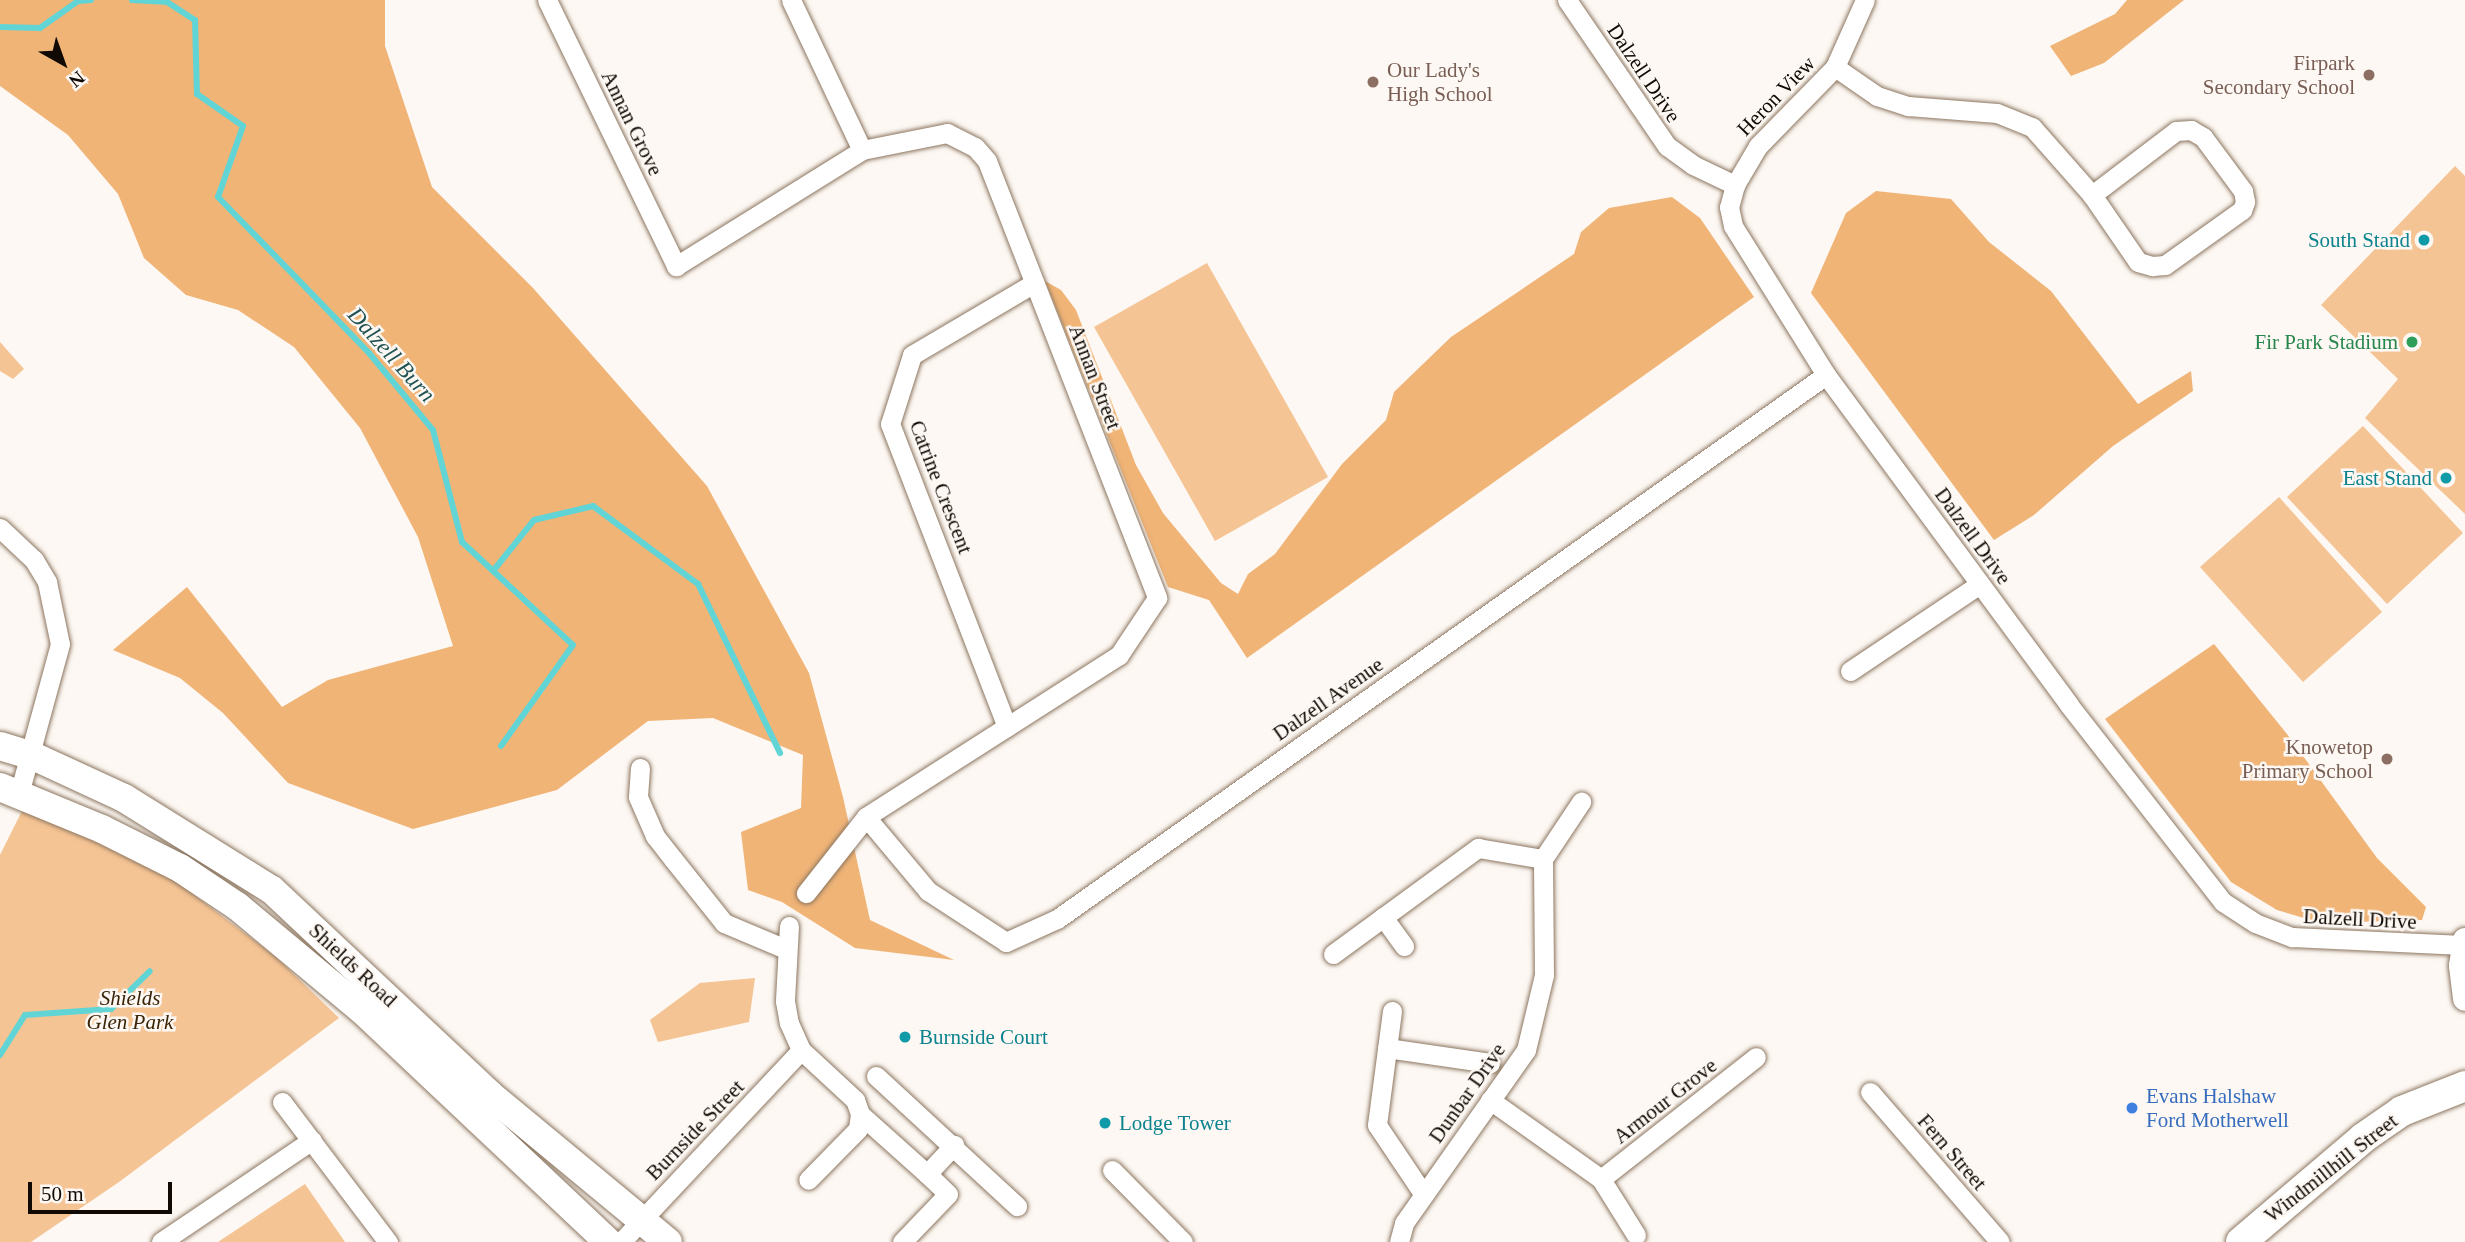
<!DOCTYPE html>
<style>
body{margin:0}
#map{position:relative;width:2465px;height:1242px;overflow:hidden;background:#fdf8f3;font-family:Georgia,serif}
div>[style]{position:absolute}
.green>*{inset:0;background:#f5c494}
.forest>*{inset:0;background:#f0b477}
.stream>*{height:6px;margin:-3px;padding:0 3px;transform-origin:3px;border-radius:3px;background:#61d5d6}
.roads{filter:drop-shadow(0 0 2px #8c7660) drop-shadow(0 0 2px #8c7660)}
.minor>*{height:19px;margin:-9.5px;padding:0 9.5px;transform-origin:9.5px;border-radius:9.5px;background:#fff}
.tertiary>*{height:24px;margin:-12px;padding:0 12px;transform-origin:12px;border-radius:12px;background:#fff}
.secondary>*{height:28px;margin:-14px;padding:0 14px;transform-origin:14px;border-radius:14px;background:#fff}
.primary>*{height:30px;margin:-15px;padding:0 15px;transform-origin:15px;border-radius:15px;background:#fff}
.dots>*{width:19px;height:19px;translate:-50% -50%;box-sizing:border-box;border:4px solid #fdf8f3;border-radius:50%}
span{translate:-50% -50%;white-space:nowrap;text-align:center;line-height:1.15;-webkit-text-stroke:5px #fdf8f3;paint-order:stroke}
.education-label{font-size:21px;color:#785e54}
.right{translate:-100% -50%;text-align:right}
.left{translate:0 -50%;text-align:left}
.street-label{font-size:21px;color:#110903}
.culture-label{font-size:21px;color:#0d838f}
.leisure-label{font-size:21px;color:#27864d}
.park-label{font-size:21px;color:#3b2408;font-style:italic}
.shop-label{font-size:21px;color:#366cbe}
.water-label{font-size:23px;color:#1f5252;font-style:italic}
.north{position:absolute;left:28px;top:28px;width:70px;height:70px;-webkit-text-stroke:5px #fdf8f3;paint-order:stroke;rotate:140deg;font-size:19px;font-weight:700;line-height:28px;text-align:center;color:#110903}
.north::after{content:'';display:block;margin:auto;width:24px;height:32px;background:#110903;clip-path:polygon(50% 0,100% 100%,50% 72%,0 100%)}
.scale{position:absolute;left:28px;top:1182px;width:144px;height:32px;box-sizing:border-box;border:4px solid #110903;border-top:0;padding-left:9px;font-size:21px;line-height:24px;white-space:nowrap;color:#110903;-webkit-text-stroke:5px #fdf8f3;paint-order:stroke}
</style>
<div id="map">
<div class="green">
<i style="clip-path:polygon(2455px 166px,2465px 176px,2465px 514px,2365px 418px,2398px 379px,2321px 305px)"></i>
<i style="clip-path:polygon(1207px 263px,1328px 477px,1215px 541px,1094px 327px)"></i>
<i style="clip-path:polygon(0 342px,24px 369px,13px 379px,0 371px)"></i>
<i style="clip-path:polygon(2363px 426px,2463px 533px,2387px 604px,2287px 497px)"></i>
<i style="clip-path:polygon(2279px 497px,2382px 612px,2303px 682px,2200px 567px)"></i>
<i style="clip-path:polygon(24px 807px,168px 875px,276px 957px,339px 1018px,119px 1182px,31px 1242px,0 1242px,0 855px)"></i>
<i style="clip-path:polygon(755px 978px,749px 1022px,658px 1042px,650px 1020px,700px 983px)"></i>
<i style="clip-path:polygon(305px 1184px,345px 1242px,218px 1242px)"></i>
</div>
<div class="forest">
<i style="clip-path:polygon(0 0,385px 0,385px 46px,432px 187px,533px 288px,707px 486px,809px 673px,843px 797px,870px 920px,954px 960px,855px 948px,782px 902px,748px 890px,741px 832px,801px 808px,803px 755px,713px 718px,648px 721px,557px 790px,413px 829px,288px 783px,223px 713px,180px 678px,113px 650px,187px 587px,282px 707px,328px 680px,453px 646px,418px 537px,360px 428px,294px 347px,238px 310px,186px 295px,144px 258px,118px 194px,68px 135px,0 86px)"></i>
<i style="clip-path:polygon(2127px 0,2184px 0,2104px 63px,2071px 76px,2050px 46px,2115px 14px)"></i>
<i style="clip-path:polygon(1876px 191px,1951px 199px,1989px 242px,2051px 291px,2138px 404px,2191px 371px,2193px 391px,2113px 446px,2034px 515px,1994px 540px,1811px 293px,1846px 213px)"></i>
<i style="clip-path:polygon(1672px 197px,1700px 218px,1754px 297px,1247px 658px,1209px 600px,1168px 587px,1045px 281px,1061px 290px,1076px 310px,1136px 465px,1163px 513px,1221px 583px,1238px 594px,1248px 574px,1275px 554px,1342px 464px,1386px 420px,1394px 392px,1451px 337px,1574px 254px,1581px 232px,1609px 208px)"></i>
<i style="clip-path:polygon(2214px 644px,2287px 734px,2377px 858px,2426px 907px,2422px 920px,2321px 923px,2277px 910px,2231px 882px,2105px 719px)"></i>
</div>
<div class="stream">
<i style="left:132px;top:0;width:33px;rotate:3deg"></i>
<i style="left:164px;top:0;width:37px;rotate:33deg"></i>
<i style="left:195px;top:20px;width:74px;rotate:88.5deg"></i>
<i style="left:197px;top:94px;width:56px;rotate:34.8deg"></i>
<i style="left:243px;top:126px;width:75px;rotate:109.4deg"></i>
<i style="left:218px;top:197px;width:217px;rotate:45.9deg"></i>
<i style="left:369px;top:353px;width:100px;rotate:50.3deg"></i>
<i style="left:433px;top:430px;width:116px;rotate:75.5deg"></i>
<i style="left:462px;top:542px;width:151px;rotate:42.9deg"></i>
<i style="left:573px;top:645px;width:124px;rotate:125.5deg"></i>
<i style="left:0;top:27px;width:40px;rotate:1.4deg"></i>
<i style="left:40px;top:28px;width:47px;rotate:-35.4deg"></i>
<i style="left:78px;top:1px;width:13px;rotate:-4deg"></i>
<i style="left:493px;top:571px;width:65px;rotate:-51.2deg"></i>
<i style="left:534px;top:520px;width:61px;rotate:-13.3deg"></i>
<i style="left:593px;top:506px;width:131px;rotate:36.6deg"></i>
<i style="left:698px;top:584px;width:188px;rotate:64.1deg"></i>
<i style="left:0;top:1055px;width:47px;rotate:-58deg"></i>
<i style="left:25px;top:1015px;width:86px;rotate:-4deg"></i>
<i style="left:111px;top:1009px;width:54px;rotate:-44.3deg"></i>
</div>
<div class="roads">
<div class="minor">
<i style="left:547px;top:0;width:296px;rotate:64.1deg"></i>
<i style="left:676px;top:266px;width:219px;rotate:-31.9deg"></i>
<i style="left:862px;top:150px;width:87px;rotate:-11.3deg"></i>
<i style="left:947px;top:133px;width:31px;rotate:27deg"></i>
<i style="left:975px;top:147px;width:18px;rotate:49deg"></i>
<i style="left:987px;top:161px;width:469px;rotate:68.7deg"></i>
<i style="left:1157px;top:598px;width:69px;rotate:123.7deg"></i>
<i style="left:1119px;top:655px;width:300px;rotate:147.4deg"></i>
<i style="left:866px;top:817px;width:97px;rotate:128.3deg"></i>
<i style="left:791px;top:0;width:166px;rotate:64.7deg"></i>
<i style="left:1567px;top:0;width:177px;rotate:55.6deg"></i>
<i style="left:1667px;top:146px;width:32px;rotate:36deg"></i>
<i style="left:1693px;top:165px;width:47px;rotate:25.5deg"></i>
<i style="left:1735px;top:185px;width:23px;rotate:105deg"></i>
<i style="left:1729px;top:207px;width:19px;rotate:78deg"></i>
<i style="left:1733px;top:226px;width:176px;rotate:58deg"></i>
<i style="left:1826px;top:375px;width:410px;rotate:53.6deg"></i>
<i style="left:2069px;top:705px;width:250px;rotate:52deg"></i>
<i style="left:2223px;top:902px;width:38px;rotate:33deg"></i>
<i style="left:2255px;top:923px;width:40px;rotate:21deg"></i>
<i style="left:2292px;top:937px;width:171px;rotate:2.7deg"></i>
<i style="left:1835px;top:67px;width:51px;rotate:34.6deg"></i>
<i style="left:1877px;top:96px;width:33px;rotate:18deg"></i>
<i style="left:1908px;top:106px;width:89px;rotate:4.5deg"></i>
<i style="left:1997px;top:113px;width:38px;rotate:22deg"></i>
<i style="left:2032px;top:127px;width:91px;rotate:48.6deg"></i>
<i style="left:2092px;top:195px;width:81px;rotate:55.5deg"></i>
<i style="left:2138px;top:262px;width:15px;rotate:16deg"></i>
<i style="left:2152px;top:266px;width:13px;rotate:-4deg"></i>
<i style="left:2165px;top:265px;width:95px;rotate:-35.5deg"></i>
<i style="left:2242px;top:210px;width:9px;rotate:-69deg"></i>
<i style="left:2245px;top:202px;width:11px;rotate:-100deg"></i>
<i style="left:2243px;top:191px;width:67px;rotate:-126.5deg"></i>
<i style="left:2203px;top:137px;width:14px;rotate:-150deg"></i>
<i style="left:2191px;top:130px;width:15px;rotate:176deg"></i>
<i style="left:2176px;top:131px;width:106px;rotate:142.7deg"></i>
<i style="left:1735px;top:185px;width:45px;rotate:-59.5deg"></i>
<i style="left:1758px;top:146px;width:110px;rotate:-45.7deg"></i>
<i style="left:1835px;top:67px;width:73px;rotate:-65.9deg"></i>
<i style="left:0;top:528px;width:47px;rotate:43.3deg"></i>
<i style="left:34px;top:560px;width:26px;rotate:59deg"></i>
<i style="left:47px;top:582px;width:63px;rotate:78.2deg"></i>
<i style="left:60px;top:644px;width:156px;rotate:105.3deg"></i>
<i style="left:1850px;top:671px;width:156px;rotate:-33.8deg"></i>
<i style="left:1007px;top:727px;width:325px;rotate:-111.1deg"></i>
<i style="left:890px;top:424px;width:72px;rotate:-72.3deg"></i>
<i style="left:912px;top:355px;width:142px;rotate:-30.5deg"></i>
<i style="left:640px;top:768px;width:29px;rotate:94deg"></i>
<i style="left:638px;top:797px;width:43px;rotate:66.4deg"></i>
<i style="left:655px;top:836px;width:29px;rotate:52deg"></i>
<i style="left:673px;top:859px;width:82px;rotate:51.4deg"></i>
<i style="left:724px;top:923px;width:67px;rotate:22.8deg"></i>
<i style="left:866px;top:817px;width:97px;rotate:50deg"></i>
<i style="left:928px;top:891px;width:93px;rotate:33.2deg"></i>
<i style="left:1006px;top:942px;width:56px;rotate:-24.3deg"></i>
<i style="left:1057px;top:919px;width:942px;rotate:-35.28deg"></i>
<i style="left:1383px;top:917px;width:36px;rotate:54deg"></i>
<i style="left:789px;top:926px;width:75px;rotate:93.1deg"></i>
<i style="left:785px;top:1001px;width:22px;rotate:80deg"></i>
<i style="left:789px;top:1023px;width:30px;rotate:66deg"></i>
<i style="left:801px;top:1050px;width:74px;rotate:42.8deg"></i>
<i style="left:855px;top:1100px;width:15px;rotate:70deg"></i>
<i style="left:860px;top:1114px;width:15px;rotate:98deg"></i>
<i style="left:858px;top:1129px;width:71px;rotate:134.4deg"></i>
<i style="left:1333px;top:954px;width:180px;rotate:-36.2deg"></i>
<i style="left:1478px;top:848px;width:66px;rotate:9.6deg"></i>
<i style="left:1392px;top:1011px;width:115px;rotate:97.5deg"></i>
<i style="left:1377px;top:1125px;width:84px;rotate:56.1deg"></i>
<i style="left:1387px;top:1048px;width:104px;rotate:8.3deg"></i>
<i style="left:876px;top:1076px;width:192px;rotate:42.7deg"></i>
<i style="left:1870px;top:1092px;width:198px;rotate:49.1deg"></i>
<i style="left:1490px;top:1100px;width:136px;rotate:35.4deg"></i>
<i style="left:1601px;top:1179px;width:197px;rotate:-38.2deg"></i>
<i style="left:282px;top:1102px;width:176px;rotate:52.9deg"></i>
<i style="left:860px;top:1114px;width:90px;rotate:41.8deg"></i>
<i style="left:1112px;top:1170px;width:101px;rotate:45.4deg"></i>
<i style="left:1601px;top:1179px;width:66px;rotate:58deg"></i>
<i style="left:161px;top:1242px;width:182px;rotate:-34deg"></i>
<i style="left:621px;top:1242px;width:263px;rotate:-46.8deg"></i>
<i style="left:902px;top:1242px;width:66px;rotate:-46.2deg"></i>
<i style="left:948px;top:1194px;width:29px;rotate:-136deg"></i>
<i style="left:927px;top:1174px;width:40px;rotate:-47deg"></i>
<i style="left:1399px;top:1242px;width:20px;rotate:-75deg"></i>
<i style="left:1404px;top:1223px;width:212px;rotate:-54.8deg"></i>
<i style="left:1526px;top:1050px;width:77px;rotate:-76.5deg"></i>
<i style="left:1544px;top:975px;width:116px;rotate:-90.5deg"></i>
<i style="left:1543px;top:859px;width:69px;rotate:-56.3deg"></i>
</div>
<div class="tertiary">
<i style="left:2465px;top:940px;width:26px;rotate:99deg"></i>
<i style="left:2461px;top:966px;width:33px;rotate:83deg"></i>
</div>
<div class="secondary">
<i style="left:0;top:746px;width:34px;rotate:17deg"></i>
<i style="left:33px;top:756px;width:100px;rotate:24.8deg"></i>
<i style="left:124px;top:798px;width:174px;rotate:31.9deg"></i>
<i style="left:272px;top:890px;width:298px;rotate:43.2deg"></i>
<i style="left:489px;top:1094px;width:232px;rotate:39.6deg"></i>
<i style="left:0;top:787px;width:110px;rotate:22.4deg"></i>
<i style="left:102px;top:829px;width:87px;rotate:26.6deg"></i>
<i style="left:180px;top:868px;width:69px;rotate:33.7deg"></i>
<i style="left:237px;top:906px;width:163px;rotate:39.8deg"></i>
<i style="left:362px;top:1010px;width:338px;rotate:43.3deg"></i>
</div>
<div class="primary">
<i style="left:2241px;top:1242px;width:160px;rotate:-40.4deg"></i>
<i style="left:2363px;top:1138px;width:47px;rotate:-34.7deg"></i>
<i style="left:2402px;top:1111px;width:68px;rotate:-21.6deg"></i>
</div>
</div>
<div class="dots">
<i style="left:2369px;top:75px;background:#8d6e63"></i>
<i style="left:1373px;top:82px;background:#8d6e63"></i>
<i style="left:2424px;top:240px;background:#0f9aa8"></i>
<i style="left:2412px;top:342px;background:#2e9e5b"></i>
<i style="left:2446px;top:478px;background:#0f9aa8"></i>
<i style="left:2387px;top:759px;background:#8d6e63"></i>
<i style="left:905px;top:1037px;background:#0f9aa8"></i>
<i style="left:2132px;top:1108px;background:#3f7fe0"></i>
<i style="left:1105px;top:1123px;background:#0f9aa8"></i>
</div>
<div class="education-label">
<span class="right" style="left:2355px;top:75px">Firpark<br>Secondary School</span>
<span class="left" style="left:1387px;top:82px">Our Lady's<br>High School</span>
<span class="right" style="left:2373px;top:759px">Knowetop<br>Primary School</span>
</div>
<div class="street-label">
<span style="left:1644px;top:73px;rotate:56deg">Dalzell Drive</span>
<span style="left:1776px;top:96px;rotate:-46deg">Heron View</span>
<span style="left:632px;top:123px;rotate:64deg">Annan Grove</span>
<span style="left:1095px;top:377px;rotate:69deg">Annan Street</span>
<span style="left:941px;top:487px;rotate:69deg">Catrine Crescent</span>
<span style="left:1973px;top:536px;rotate:54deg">Dalzell Drive</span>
<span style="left:1328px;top:699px;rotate:-35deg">Dalzell Avenue</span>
<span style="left:2360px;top:919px;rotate:3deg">Dalzell Drive</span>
<span style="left:353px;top:965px;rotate:43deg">Shields Road</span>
<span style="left:1467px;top:1093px;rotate:-55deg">Dunbar Drive</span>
<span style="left:1665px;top:1101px;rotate:-38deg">Armour Grove</span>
<span style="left:695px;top:1130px;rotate:-46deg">Burnside Street</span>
<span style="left:1952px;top:1152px;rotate:49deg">Fern Street</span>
<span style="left:2331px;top:1168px;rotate:-38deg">Windmillhill Street</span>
</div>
<div class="culture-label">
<span class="right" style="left:2410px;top:240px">South Stand</span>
<span class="right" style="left:2432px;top:478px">East Stand</span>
<span class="left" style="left:919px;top:1037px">Burnside Court</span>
<span class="left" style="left:1119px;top:1123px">Lodge Tower</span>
</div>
<div class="leisure-label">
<span class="right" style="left:2398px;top:342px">Fir Park Stadium</span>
</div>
<div class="park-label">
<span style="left:130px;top:1010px">Shields<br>Glen Park</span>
</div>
<div class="shop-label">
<span class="left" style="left:2146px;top:1108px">Evans Halshaw<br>Ford Motherwell</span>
</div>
<div class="water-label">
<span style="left:391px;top:355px;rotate:48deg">Dalzell Burn</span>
</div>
<div class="north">N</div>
<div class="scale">50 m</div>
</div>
